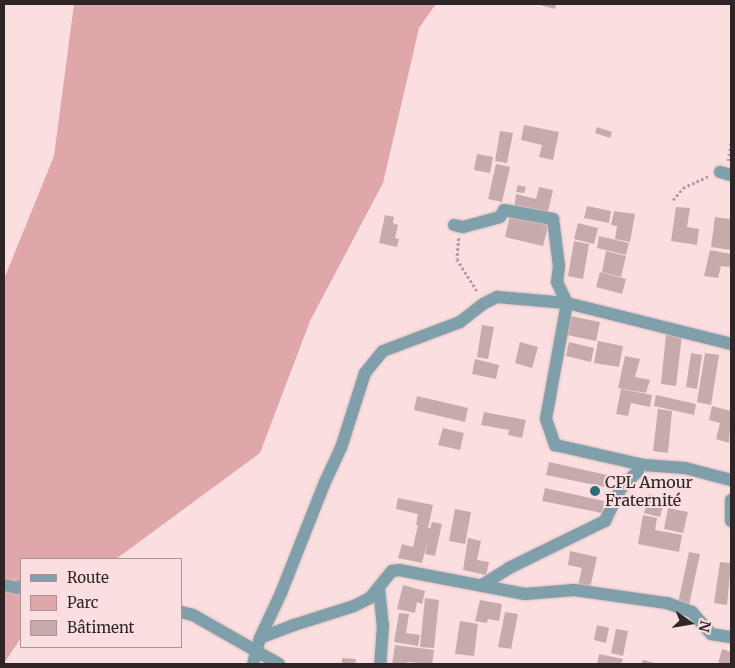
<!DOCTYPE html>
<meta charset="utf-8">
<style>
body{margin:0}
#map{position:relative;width:735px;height:668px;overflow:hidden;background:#fbdedf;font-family:Merriweather,serif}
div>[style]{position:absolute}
.green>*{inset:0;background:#e0a7ab}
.building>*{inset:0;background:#c7abac}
.path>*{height:2.5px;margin-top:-1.25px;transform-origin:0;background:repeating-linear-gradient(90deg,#b39c9d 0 2.5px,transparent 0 5px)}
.roads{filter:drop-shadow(0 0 1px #d6bdbe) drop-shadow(0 0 1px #d6bdbe)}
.street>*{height:12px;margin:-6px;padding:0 6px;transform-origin:6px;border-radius:6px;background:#7f9faa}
.dots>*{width:14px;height:14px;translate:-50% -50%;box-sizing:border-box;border:2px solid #fbdedf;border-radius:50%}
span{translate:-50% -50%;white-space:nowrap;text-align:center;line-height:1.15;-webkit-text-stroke:4px #fbdedf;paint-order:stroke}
.poi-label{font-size:16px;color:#302526}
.left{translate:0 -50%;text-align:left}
.frame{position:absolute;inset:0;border:5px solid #302526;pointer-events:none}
.legend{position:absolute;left:20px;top:558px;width:162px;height:90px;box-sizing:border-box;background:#fbdedf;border:1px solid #aa9495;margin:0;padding:6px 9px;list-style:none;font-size:15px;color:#302526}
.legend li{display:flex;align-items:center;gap:10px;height:25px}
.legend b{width:25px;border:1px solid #aa9495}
.north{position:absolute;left:665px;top:598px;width:50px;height:50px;-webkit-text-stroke:4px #fbdedf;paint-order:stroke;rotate:103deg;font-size:14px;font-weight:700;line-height:20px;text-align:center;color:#302526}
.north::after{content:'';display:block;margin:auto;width:18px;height:22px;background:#302526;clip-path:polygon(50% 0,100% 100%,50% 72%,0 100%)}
</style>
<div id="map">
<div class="green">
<i style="clip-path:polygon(74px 4px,436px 4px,419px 28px,383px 183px,310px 321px,260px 453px,116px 559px,21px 559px,21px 638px,4px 663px,4px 279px,54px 156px)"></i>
</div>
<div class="building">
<i style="clip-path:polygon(536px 4px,556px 4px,555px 9px)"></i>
<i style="clip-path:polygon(524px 125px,559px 132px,553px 160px,539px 157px,542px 145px,521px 140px)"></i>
<i style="clip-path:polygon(597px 127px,612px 132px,610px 138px,595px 133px)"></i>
<i style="clip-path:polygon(500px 131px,513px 133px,507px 163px,495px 161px)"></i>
<i style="clip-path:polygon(477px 154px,493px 157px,490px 173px,474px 170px)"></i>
<i style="clip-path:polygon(496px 164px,510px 167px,502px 202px,488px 199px)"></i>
<i style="clip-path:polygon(518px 185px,526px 187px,524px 193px,516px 192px)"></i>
<i style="clip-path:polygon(539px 187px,553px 190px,547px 216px,514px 209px,516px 194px,536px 199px)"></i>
<i style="clip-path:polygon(587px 206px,611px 211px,609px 223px,584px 218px)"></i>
<i style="clip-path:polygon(676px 207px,690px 208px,687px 227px,699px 229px,697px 245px,671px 241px)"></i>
<i style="clip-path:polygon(614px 211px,635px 214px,630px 242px,615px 239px,617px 226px,611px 225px)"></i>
<i style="clip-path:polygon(385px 215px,394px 217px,393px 223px,398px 225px,395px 238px,399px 239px,397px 247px,379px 243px)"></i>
<i style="clip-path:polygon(510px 215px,549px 223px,543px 246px,505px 237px)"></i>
<i style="clip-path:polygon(715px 217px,731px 219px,731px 250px,711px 247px)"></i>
<i style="clip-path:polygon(578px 223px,598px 228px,594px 244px,574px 239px)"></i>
<i style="clip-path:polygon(599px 236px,629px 243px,626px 255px,597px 248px)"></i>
<i style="clip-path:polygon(574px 241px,589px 244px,583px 279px,568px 276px)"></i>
<i style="clip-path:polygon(710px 250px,731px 254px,731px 267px,721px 266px,718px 278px,704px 276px)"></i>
<i style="clip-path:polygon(606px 251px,626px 256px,621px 277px,602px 272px)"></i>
<i style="clip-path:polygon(600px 272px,626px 279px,622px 294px,596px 287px)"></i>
<i style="clip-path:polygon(570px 316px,600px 322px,596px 341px,567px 335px)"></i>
<i style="clip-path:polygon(482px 325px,494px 327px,488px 359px,477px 357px)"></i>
<i style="clip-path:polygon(666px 334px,682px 335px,676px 386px,661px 384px)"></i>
<i style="clip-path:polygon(598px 341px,623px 346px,619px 367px,594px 363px)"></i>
<i style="clip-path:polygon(520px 342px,538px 347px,532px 368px,515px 363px)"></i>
<i style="clip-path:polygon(569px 342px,594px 348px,591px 362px,566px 356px)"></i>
<i style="clip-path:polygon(691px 353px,702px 355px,697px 389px,686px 387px)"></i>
<i style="clip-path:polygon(705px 353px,719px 355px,711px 405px,697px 402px)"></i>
<i style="clip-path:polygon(625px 356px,640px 359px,635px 377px,650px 380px,646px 393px,618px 388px)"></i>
<i style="clip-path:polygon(475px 359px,499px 365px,496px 379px,472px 374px)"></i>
<i style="clip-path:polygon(621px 389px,652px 395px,650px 407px,631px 403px,628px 416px,616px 414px)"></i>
<i style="clip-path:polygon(656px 395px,696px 404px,694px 415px,654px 406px)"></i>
<i style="clip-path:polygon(417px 396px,468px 408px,465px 422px,414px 410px)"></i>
<i style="clip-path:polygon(712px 406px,731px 411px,729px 443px,716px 439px,720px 423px,709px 420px)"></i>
<i style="clip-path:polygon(658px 409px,672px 411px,668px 453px,653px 451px)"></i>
<i style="clip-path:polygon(484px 412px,526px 420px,522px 438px,508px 435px,509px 430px,481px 425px)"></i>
<i style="clip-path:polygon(443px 428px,464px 433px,460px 450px,438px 445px)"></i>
<i style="clip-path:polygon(549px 462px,607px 475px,605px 487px,546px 475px)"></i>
<i style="clip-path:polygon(545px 488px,604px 501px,602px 513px,542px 501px)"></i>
<i style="clip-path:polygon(649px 494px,665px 498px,660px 517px,644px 513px)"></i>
<i style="clip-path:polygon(398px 498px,433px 505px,428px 528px,430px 528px,432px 522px,442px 524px,435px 556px,425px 554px,428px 539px,422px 563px,398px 558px,402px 544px,413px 547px,418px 525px,416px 525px,418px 514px,396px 509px)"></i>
<i style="clip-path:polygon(668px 508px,688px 512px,683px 533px,664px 529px)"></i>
<i style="clip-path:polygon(455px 509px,471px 512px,465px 544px,449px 541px)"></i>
<i style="clip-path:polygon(643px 515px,657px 518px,655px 530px,682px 535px,679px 552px,638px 544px)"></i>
<i style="clip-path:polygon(468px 538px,481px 541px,477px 560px,489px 562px,486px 575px,463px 570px)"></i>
<i style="clip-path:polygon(570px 551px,597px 557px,590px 588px,578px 586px,582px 568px,568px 565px)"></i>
<i style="clip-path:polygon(689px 552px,700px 554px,689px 605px,678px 603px)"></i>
<i style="clip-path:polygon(720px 562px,731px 563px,727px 605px,714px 603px)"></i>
<i style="clip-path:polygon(403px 585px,425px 591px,422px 604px,417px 602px,415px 613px,397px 609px)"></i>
<i style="clip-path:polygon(425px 598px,439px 600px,434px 648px,420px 647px)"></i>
<i style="clip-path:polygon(480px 600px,502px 604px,499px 621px,488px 619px,487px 623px,475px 621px)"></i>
<i style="clip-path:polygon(505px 612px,518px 614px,511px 649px,498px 647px)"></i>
<i style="clip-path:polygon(399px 613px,409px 614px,406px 633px,420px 635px,418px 646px,394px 642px)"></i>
<i style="clip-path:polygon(460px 621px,478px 624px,474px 656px,455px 654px)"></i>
<i style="clip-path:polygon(597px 625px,609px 628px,606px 643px,594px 640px)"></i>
<i style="clip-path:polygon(616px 629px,628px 631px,623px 656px,611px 653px)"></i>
<i style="clip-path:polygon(395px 645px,434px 650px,432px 664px,407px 662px,407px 664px,392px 664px)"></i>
<i style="clip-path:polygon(722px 649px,731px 652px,731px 664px,718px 664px)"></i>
<i style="clip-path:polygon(599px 654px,623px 659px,621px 664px,597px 664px)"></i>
<i style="clip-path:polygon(342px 658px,356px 659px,355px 664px,342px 664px)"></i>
<i style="clip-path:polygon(643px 660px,658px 664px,641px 664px)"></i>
</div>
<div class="path">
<i style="left:728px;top:161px;width:18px;rotate:-81deg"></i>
<i style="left:673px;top:200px;width:16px;rotate:-50deg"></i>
<i style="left:683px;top:188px;width:29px;rotate:-25deg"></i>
<i style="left:459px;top:238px;width:21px;rotate:95deg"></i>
<i style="left:457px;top:259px;width:40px;rotate:58deg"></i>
</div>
<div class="roads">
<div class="street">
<i style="left:720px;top:172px;width:11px;rotate:15deg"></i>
<i style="left:454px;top:225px;width:9px;rotate:13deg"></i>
<i style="left:463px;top:227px;width:38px;rotate:-15deg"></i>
<i style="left:500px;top:217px;width:8px;rotate:-60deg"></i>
<i style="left:504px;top:210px;width:50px;rotate:10.4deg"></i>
<i style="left:553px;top:219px;width:47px;rotate:82.7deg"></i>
<i style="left:559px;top:266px;width:16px;rotate:97deg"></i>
<i style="left:557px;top:282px;width:23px;rotate:65deg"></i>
<i style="left:567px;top:303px;width:118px;rotate:100.3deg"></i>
<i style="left:546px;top:419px;width:28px;rotate:71deg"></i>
<i style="left:555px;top:445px;width:91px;rotate:12.7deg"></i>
<i style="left:731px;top:500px;width:21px;rotate:90deg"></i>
<i style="left:4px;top:585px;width:14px;rotate:12deg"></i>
<i style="left:18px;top:588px;width:4px;rotate:-34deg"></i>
<i style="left:482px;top:585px;width:32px;rotate:-32deg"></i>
<i style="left:509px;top:568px;width:107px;rotate:-26.1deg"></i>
<i style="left:605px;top:521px;width:37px;rotate:-64deg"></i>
<i style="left:621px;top:488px;width:33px;rotate:-45deg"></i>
<i style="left:644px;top:465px;width:41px;rotate:4.2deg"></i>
<i style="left:685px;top:468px;width:48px;rotate:14.6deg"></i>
<i style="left:379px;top:589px;width:36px;rotate:84deg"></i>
<i style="left:383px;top:625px;width:39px;rotate:94deg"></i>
<i style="left:181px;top:612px;width:12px;rotate:14deg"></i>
<i style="left:193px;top:615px;width:99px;rotate:29.7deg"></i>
<i style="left:260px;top:638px;width:36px;rotate:-21deg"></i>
<i style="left:294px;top:625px;width:63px;rotate:-17.6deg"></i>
<i style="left:354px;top:606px;width:18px;rotate:-27deg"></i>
<i style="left:370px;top:598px;width:35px;rotate:-51deg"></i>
<i style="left:392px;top:571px;width:7px;rotate:-8deg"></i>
<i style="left:399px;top:570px;width:128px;rotate:10.8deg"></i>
<i style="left:525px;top:594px;width:49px;rotate:-4.7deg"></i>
<i style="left:574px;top:590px;width:94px;rotate:8deg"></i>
<i style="left:667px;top:603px;width:27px;rotate:20deg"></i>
<i style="left:692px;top:612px;width:29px;rotate:49deg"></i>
<i style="left:711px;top:634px;width:20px;rotate:9deg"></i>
<i style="left:253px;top:664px;width:27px;rotate:-75deg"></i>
<i style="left:260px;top:638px;width:50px;rotate:-65deg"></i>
<i style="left:281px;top:593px;width:119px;rotate:-68.4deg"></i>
<i style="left:325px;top:482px;width:38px;rotate:-65deg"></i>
<i style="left:341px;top:448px;width:79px;rotate:-72.3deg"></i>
<i style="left:365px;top:373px;width:28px;rotate:-51deg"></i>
<i style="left:383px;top:351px;width:82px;rotate:-20.6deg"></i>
<i style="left:460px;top:322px;width:29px;rotate:-38deg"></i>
<i style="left:483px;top:304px;width:16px;rotate:-27deg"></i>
<i style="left:497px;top:297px;width:70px;rotate:4.9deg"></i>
<i style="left:567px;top:303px;width:169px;rotate:14deg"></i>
</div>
</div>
<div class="dots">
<i style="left:595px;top:491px;background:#2a6b7e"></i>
</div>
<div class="poi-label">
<span class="left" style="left:605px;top:491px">CPL Amour<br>Fraternité</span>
</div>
<div class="frame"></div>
<ul class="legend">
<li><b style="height:6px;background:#7f9faa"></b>Route</li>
<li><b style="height:14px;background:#e0a7ab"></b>Parc</li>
<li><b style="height:14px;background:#c7abac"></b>Bâtiment</li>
</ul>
<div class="north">N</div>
</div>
